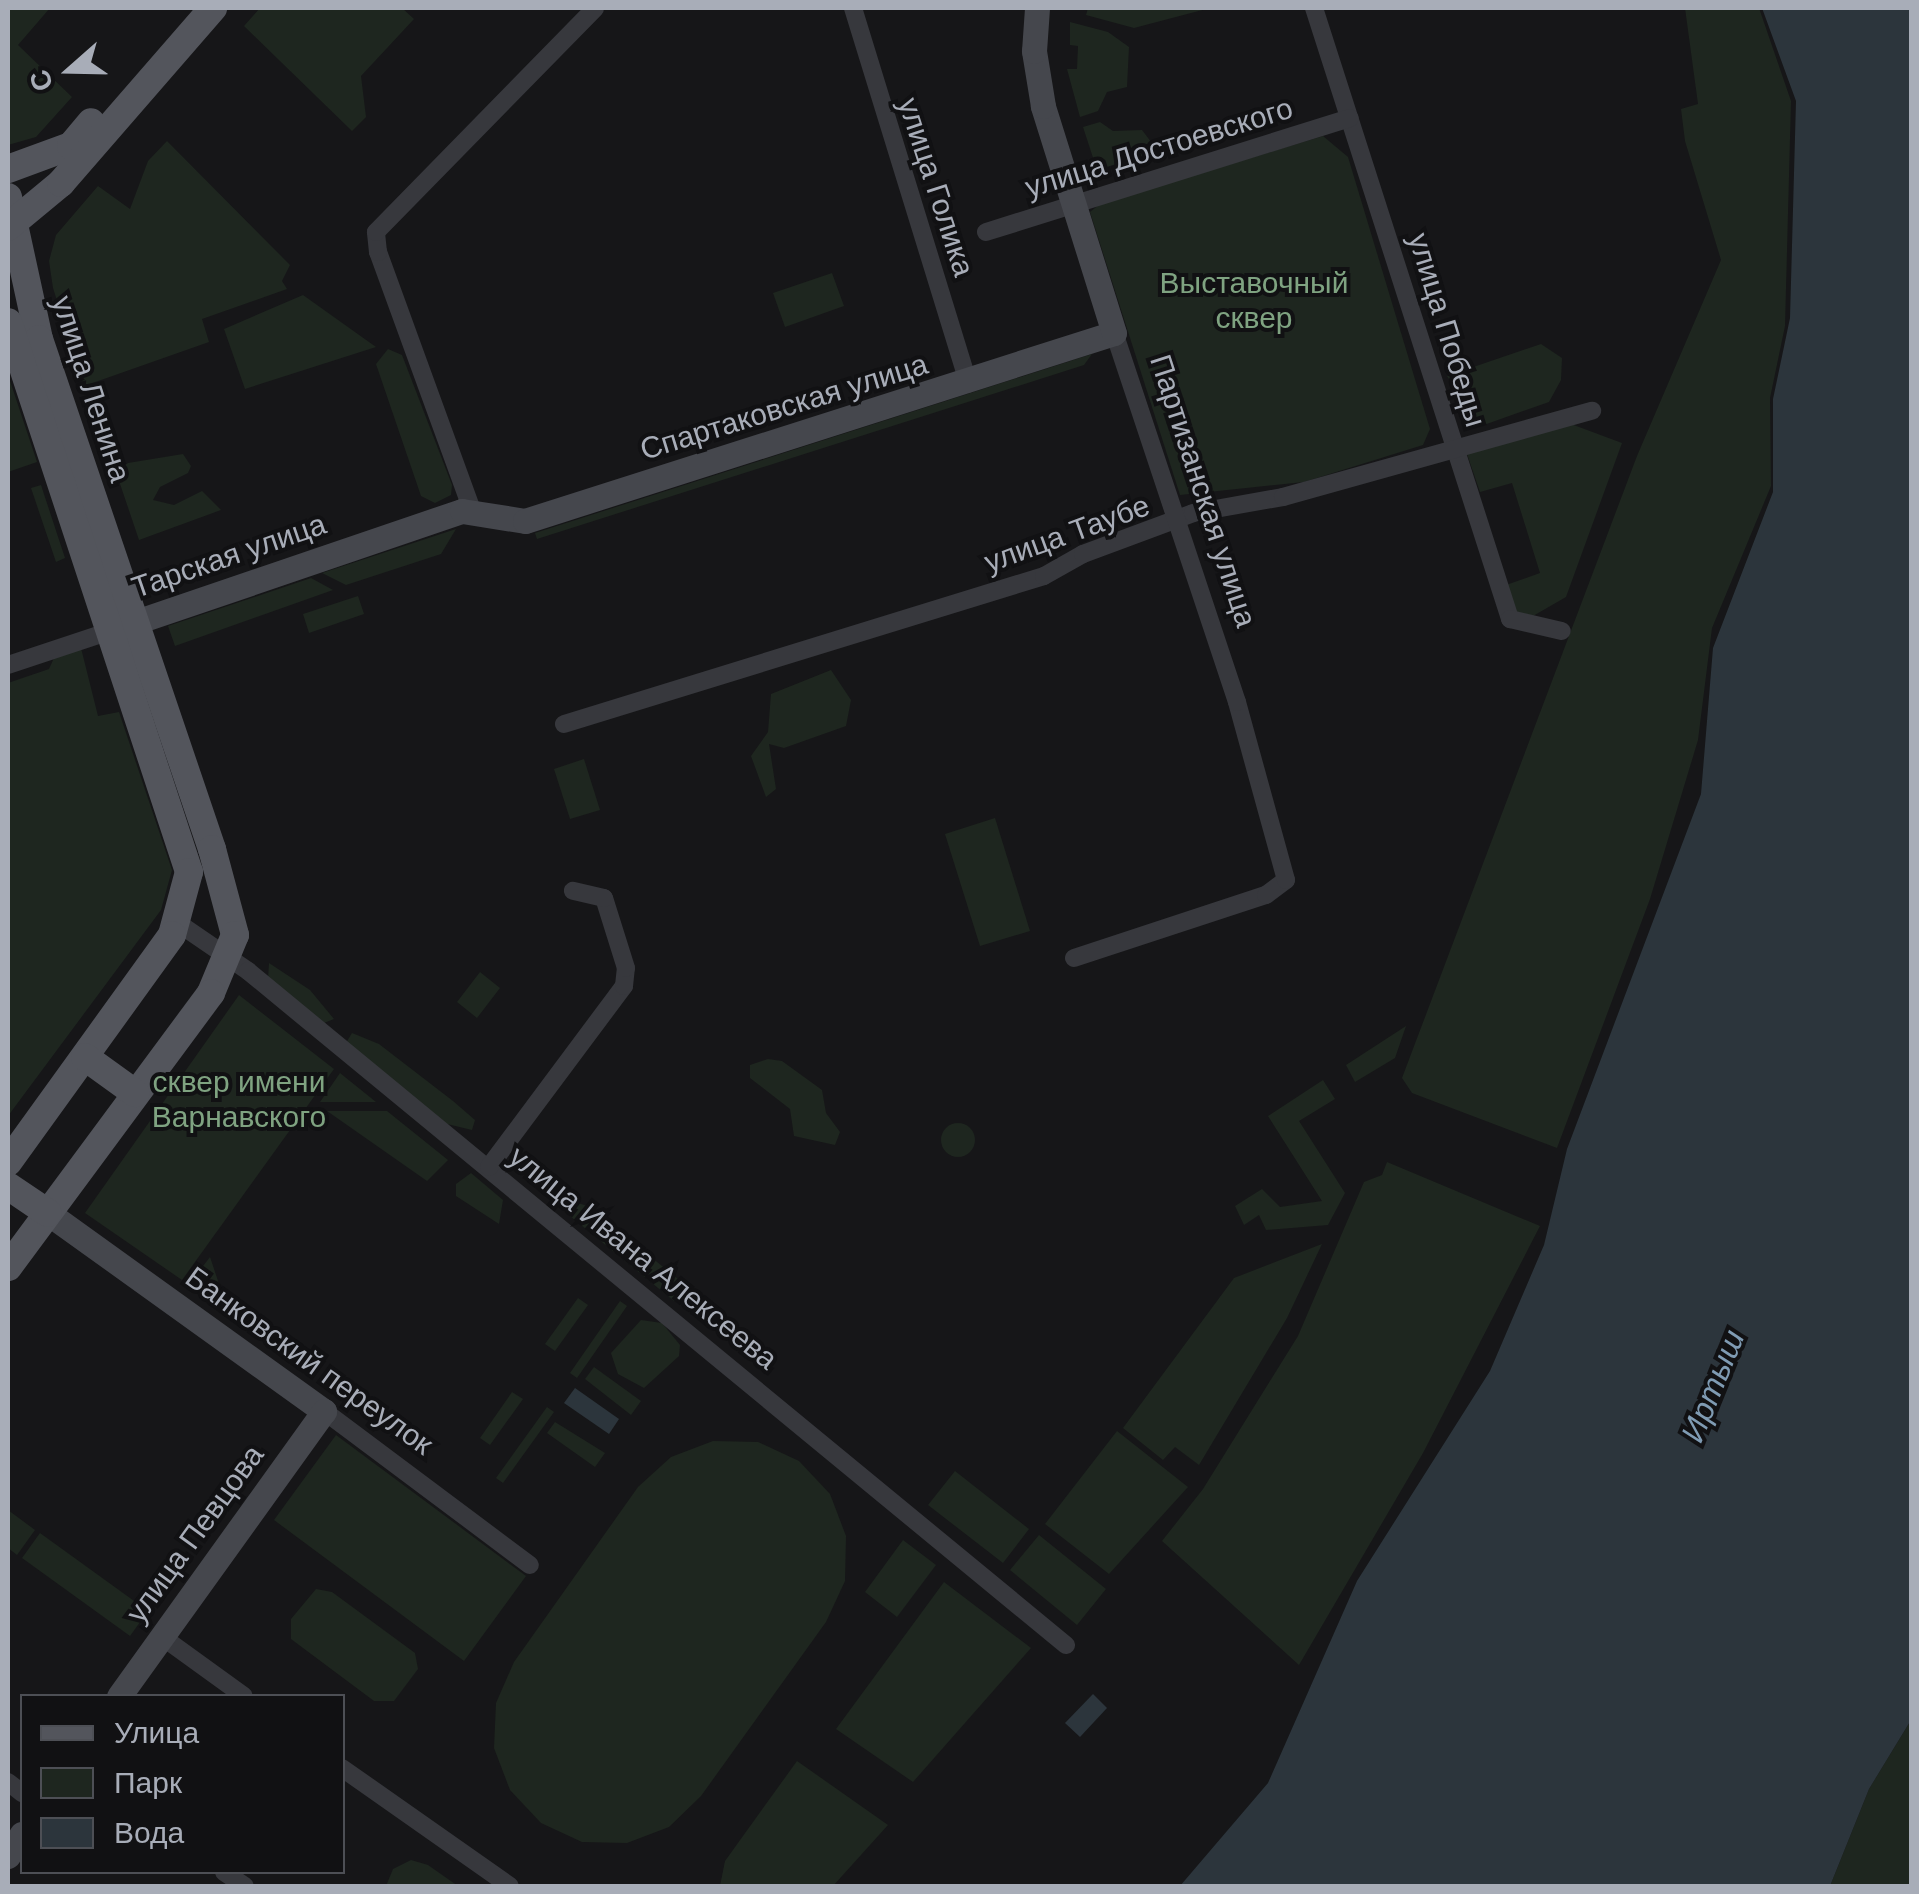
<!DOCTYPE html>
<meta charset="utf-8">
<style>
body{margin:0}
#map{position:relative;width:1919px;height:1894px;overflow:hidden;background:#161618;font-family:Arial,sans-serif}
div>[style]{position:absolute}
.green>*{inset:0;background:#1e261f}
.round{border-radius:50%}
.water>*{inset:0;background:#2c353c}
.street>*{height:18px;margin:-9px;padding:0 9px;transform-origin:9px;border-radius:9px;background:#37383d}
.secondary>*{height:25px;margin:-12.5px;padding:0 12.5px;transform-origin:12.5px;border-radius:12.5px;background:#45474d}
.primary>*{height:28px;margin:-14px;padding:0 14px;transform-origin:14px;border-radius:14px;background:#53555c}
span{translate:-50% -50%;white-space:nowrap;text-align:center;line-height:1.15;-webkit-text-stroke:8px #111113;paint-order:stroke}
.street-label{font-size:30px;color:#a8adb8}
.park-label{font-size:30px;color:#7fa381}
.water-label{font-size:32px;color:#7f9bb3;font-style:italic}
.frame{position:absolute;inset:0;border:10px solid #a8adb8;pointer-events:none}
.legend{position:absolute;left:20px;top:1694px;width:325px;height:180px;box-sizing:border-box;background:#111113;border:2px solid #4d4f55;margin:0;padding:12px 18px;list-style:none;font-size:30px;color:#a8adb8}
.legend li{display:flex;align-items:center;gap:20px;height:50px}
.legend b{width:50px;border:2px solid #4d4f55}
.north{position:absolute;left:20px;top:20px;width:100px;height:100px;-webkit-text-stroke:8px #111113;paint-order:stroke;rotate:250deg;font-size:28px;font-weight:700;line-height:40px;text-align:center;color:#a8adb8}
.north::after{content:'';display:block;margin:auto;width:35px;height:45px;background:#a8adb8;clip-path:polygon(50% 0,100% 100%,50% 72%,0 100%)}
</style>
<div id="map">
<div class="green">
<i style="clip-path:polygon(8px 8px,50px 8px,18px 45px,72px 97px,36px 137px,8px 145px)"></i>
<i style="clip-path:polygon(260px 8px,402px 8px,414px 19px,361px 76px,366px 117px,352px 131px,244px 26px)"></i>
<i style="clip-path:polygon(1088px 8px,1210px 8px,1134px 28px,1086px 15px)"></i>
<i style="clip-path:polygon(1685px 8px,1759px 8px,1791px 101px,1785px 326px,1770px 398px,1771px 486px,1712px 628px,1698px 740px,1650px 899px,1557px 1148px,1412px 1093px,1402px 1078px,1637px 456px,1721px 260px,1685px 141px,1681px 109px,1698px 104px)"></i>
<i style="clip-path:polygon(1070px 22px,1108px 32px,1129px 47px,1127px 87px,1107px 92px,1098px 111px,1080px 117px,1067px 69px,1077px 69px,1078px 46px,1070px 45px)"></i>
<i style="clip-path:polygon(1100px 122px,1113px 131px,1142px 130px,1158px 151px,1097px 170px,1083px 127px)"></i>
<i style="clip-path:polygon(1323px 136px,1348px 157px,1430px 429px,1423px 445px,1304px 482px,1180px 495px,1090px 212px,1101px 203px)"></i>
<i style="clip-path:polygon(167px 141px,290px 265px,282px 281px,287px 289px,202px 319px,209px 342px,84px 386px,53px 288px,49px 261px,56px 235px,98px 186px,130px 209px,148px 161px)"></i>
<i style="clip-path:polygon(832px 273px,844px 306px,785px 327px,773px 293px)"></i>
<i style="clip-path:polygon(303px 295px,376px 347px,245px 389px,224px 329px)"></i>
<i style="clip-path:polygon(1541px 344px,1562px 358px,1561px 380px,1549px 402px,1481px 426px,1447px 376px)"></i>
<i style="clip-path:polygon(388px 349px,402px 355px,452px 485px,451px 495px,435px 503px,421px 496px,376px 364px)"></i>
<i style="clip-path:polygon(1092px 354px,1084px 365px,537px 539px,535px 533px)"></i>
<i style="clip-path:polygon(8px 375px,37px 462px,8px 472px)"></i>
<i style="clip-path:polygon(1571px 424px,1622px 443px,1566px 597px,1533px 616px,1514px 614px,1506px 585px,1540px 573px,1512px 483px,1480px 492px,1467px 454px)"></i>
<i style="clip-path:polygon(183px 454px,191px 466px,188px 473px,160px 487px,153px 500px,174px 505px,202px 491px,221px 510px,139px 540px,116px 472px,128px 463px)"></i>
<i style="clip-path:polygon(41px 485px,65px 558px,56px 562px,31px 488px)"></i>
<i style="clip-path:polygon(456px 529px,441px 554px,346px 585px,322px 573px)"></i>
<i style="clip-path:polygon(311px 578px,333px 590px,175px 646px,168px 626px)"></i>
<i style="clip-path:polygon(358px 596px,364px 614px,309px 633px,303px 614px)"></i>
<i style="clip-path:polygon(81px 648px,98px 716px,119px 712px,172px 870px,161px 910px,8px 1116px,8px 683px,49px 669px,54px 658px)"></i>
<i style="clip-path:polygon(831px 670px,851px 700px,846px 726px,784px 748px,769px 744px,776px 789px,766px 797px,751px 756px,768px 732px,771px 694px)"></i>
<i style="clip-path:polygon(584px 759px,600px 810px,570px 819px,554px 769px)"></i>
<i style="clip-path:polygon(995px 818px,1030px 931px,980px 946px,945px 834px)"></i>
<i style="clip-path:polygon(269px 963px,310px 990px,334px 1019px,324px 1023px,268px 979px)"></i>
<i style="clip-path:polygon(480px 972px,500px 988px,477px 1018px,457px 1002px)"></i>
<i style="clip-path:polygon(239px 995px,334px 1069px,182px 1280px,85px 1213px)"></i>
<i style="clip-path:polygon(1406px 1026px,1395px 1058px,1355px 1082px,1346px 1065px)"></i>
<i style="clip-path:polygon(352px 1033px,379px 1044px,453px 1101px,475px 1120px,472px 1130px,447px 1124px,346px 1043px)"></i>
<i style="clip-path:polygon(768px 1059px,782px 1061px,822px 1090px,826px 1113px,840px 1132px,835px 1145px,794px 1136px,790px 1109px,750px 1078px,750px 1065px)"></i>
<i style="clip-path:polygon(340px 1073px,376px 1102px,320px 1102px)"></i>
<i style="clip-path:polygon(1323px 1080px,1335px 1099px,1299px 1121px,1345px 1193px,1328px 1225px,1266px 1230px,1259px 1215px,1244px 1225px,1235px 1206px,1262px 1189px,1280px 1207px,1322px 1201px,1268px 1116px)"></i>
<i style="clip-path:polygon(327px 1111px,387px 1111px,448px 1160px,427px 1181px)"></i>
<i class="round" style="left:941px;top:1123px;width:34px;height:34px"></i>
<i style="clip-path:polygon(1387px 1162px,1540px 1226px,1423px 1453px,1299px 1665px,1162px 1541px,1203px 1489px,1298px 1336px,1364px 1182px,1382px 1175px)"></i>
<i style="clip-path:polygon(471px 1173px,503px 1200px,499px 1224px,456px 1196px,456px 1184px)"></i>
<i style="clip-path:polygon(574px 1202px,588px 1206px,683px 1283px,682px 1295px,674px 1301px,570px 1216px)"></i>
<i style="clip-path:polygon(1322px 1244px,1287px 1318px,1199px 1465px,1175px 1447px,1163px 1460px,1123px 1428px,1234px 1278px)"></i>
<i style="clip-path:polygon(210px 1257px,228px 1311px,190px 1283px)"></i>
<i style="clip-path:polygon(578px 1298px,588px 1305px,555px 1351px,545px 1344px)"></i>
<i style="clip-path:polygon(620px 1301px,627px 1306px,577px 1378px,570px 1373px)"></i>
<i style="clip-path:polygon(641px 1320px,662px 1323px,680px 1345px,679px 1356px,644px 1388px,618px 1374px,611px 1353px)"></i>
<i style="clip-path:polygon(594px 1367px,641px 1401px,631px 1415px,585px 1379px)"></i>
<i style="clip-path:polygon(512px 1392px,523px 1399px,490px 1445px,480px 1438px)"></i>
<i style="clip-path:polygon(547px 1407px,554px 1412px,503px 1483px,496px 1478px)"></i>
<i style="clip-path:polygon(555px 1422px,605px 1453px,595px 1467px,547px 1433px)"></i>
<i style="clip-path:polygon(1117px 1431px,1188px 1487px,1109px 1574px,1045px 1524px)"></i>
<i style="clip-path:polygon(336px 1435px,526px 1576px,464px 1661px,274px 1520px)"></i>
<i style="clip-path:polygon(713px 1441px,758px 1442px,799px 1461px,830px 1494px,846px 1536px,845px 1581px,826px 1622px,701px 1796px,669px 1827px,627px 1843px,582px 1842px,541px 1823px,510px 1790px,494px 1748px,496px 1703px,514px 1662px,638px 1487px,671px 1457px)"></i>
<i style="clip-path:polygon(955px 1471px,1029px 1529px,1003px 1563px,928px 1505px)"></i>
<i style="clip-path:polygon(8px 1510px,35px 1530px,17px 1555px,8px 1548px)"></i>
<i style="clip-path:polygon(40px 1533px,148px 1611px,130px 1636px,22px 1558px)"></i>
<i style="clip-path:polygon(1039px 1535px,1106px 1589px,1077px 1625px,1010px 1570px)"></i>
<i style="clip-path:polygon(903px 1540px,936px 1565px,897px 1617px,865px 1592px)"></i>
<i style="clip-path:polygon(944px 1582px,1031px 1648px,913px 1782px,836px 1729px)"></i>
<i style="clip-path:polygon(316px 1589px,332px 1592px,415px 1653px,418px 1669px,394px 1701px,374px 1701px,291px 1639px,291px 1619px)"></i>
<i style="clip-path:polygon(1911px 1720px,1911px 1886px,1830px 1886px,1869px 1789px)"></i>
<i style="clip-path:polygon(797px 1761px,888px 1825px,833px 1886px,720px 1886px,725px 1861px)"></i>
<i style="clip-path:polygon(411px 1860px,428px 1865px,458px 1886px,386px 1886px,393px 1869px)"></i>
</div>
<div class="water">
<i style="clip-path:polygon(1762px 8px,1911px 8px,1911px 1720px,1869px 1789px,1830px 1886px,1180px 1886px,1268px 1783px,1357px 1581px,1490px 1371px,1544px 1245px,1567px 1149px,1701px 794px,1713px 648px,1773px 492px,1773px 399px,1790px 318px,1796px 101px)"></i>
<i style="clip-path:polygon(575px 1388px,619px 1419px,609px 1434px,564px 1403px)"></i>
<i style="clip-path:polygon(1093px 1694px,1107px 1708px,1080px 1737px,1065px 1723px)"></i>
</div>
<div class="street">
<i style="left:853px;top:8px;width:393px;rotate:72.9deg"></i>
<i style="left:1314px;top:8px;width:642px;rotate:72.21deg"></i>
<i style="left:1510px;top:619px;width:53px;rotate:13deg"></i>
<i style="left:986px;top:232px;width:381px;rotate:-17.4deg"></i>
<i style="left:472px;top:510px;width:275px;rotate:-110deg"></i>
<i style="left:378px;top:252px;width:20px;rotate:-96deg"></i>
<i style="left:376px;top:232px;width:313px;rotate:-45.6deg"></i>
<i style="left:8px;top:665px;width:111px;rotate:-18.4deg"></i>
<i style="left:564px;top:724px;width:502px;rotate:-17.14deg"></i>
<i style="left:1044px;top:576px;width:45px;rotate:-29.4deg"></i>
<i style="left:1083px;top:554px;width:117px;rotate:-20.4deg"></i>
<i style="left:1193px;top:513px;width:91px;rotate:-10.1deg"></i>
<i style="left:1283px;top:497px;width:321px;rotate:-15.6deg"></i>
<i style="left:178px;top:923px;width:85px;rotate:34.4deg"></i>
<i style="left:248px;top:971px;width:1060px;rotate:39.49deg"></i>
<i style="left:1074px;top:958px;width:202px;rotate:-18.2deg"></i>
<i style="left:1266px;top:895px;width:25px;rotate:-37deg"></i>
<i style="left:1286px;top:880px;width:185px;rotate:-105.4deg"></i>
<i style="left:1237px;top:702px;width:389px;rotate:-108.4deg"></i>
<i style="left:489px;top:1167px;width:226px;rotate:-53.3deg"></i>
<i style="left:624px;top:986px;width:18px;rotate:-84deg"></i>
<i style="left:626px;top:968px;width:73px;rotate:-107.4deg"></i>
<i style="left:604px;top:898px;width:32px;rotate:-167deg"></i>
<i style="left:324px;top:1411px;width:257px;rotate:36.8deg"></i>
<i style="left:161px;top:1636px;width:102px;rotate:35.9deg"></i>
<i style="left:342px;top:1768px;width:205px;rotate:35.1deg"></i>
<i style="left:8px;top:1782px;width:18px;rotate:38deg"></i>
<i style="left:224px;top:1872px;width:25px;rotate:34deg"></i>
</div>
<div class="secondary">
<i style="left:118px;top:628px;width:363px;rotate:-18.8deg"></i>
<i style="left:462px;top:511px;width:64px;rotate:9deg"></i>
<i style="left:525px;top:521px;width:618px;rotate:-17.7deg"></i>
<i style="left:1114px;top:333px;width:238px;rotate:-107.4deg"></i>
<i style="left:1043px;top:106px;width:56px;rotate:-99.3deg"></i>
<i style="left:1034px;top:51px;width:43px;rotate:-86deg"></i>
<i style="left:48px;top:1213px;width:340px;rotate:35.7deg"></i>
<i style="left:324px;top:1411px;width:351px;rotate:125.7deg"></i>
<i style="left:8px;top:1856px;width:26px;rotate:-58deg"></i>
</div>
<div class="primary">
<i style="left:8px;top:169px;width:67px;rotate:-20.1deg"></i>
<i style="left:71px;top:146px;width:31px;rotate:-50deg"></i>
<i style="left:8px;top:197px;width:145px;rotate:77.7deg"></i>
<i style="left:39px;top:339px;width:539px;rotate:71.26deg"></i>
<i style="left:212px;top:849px;width:89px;rotate:75deg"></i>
<i style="left:235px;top:935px;width:63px;rotate:112.5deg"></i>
<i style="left:211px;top:993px;width:341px;rotate:126.5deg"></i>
<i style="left:8px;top:227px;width:69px;rotate:-39.7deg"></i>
<i style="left:61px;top:183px;width:232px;rotate:-49deg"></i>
<i style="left:8px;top:322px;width:579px;rotate:71.78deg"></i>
<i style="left:189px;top:872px;width:65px;rotate:105.1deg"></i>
<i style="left:172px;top:935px;width:280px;rotate:125.8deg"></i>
<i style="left:85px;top:1057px;width:62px;rotate:35.8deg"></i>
<i style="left:8px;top:1186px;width:48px;rotate:34deg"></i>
</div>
<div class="street-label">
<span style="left:1159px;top:148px;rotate:-17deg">улица Достоевского</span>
<span style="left:936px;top:187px;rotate:72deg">улица Голика</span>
<span style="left:1447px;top:330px;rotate:73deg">улица Победы</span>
<span style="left:91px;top:389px;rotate:72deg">улица Ленина</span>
<span style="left:784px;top:407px;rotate:-17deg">Спартаковская улица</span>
<span style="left:1203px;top:491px;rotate:72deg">Партизанская улица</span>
<span style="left:1067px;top:534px;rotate:-20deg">улица Таубе</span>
<span style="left:229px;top:556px;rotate:-19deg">Тарская улица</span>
<span style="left:643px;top:1258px;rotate:39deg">улица Ивана Алексеева</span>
<span style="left:309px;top:1361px;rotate:36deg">Банковский переулок</span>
<span style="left:195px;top:1534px;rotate:-54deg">улица Певцова</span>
</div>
<div class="park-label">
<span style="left:1254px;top:300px">Выставочный<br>сквер</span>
<span style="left:239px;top:1099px">сквер имени<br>Варнавского</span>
</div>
<div class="water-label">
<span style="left:1713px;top:1386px;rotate:-68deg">Иртыш</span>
</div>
<div class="frame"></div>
<ul class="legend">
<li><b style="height:12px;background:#53555c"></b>Улица</li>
<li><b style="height:28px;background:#1e261f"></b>Парк</li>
<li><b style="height:28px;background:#2c353c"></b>Вода</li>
</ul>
<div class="north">С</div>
</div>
